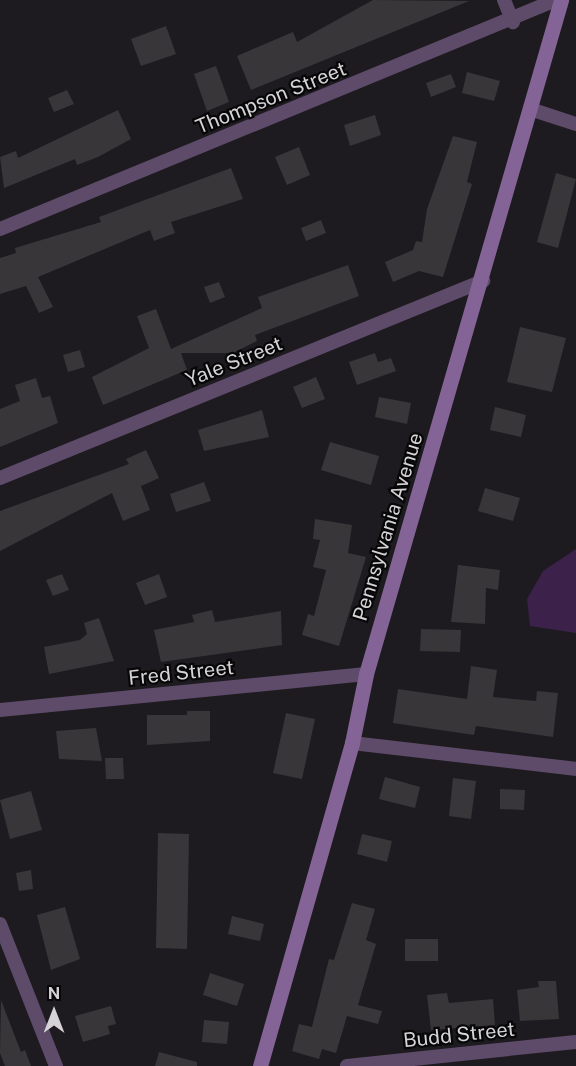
<!DOCTYPE html>
<style>
body{margin:0}
#map{position:relative;width:576px;height:1066px;overflow:hidden;background:#1d1b1f;font-family:"Public Sans",sans-serif}
div>[style]{position:absolute}
.green>*{inset:0;background:#3c224a}
.building>*{inset:0;background:#383639}
.street>*{height:14px;margin:-7px;padding:0 7px;transform-origin:7px;border-radius:7px;background:#5e4b6a}
.secondary>*{height:15px;margin:-7.5px;padding:0 7.5px;transform-origin:7.5px;border-radius:7.5px;background:#846496}
span{translate:-50% -50%;white-space:nowrap;text-align:center;line-height:1.15;-webkit-text-stroke:4.5px #070708;paint-order:stroke}
.street-label{font-size:20px;color:#d5d3d6}
.north{position:absolute;left:24px;top:982px;width:60px;height:60px;-webkit-text-stroke:4px #070708;paint-order:stroke;rotate:0deg;font-size:16px;font-weight:700;line-height:24px;text-align:center;color:#d5d3d6}
.north::after{content:'';display:block;margin:auto;width:21px;height:27px;background:#d5d3d6;clip-path:polygon(50% 0,100% 100%,50% 72%,0 100%)}
</style>
<div id="map">
<div class="green">
<i style="clip-path:polygon(576px 549px,576px 633px,530px 626px,527px 599px,543px 571px)"></i>
</div>
<div class="building">
<i style="clip-path:polygon(373px 0,469px 1px,251px 90px,237px 56px,293px 32px,297px 42px)"></i>
<i style="clip-path:polygon(166px 26px,176px 54px,141px 66px,131px 39px)"></i>
<i style="clip-path:polygon(216px 66px,229px 102px,207px 111px,194px 74px)"></i>
<i style="clip-path:polygon(467px 72px,500px 81px,494px 101px,462px 93px)"></i>
<i style="clip-path:polygon(451px 74px,456px 87px,431px 97px,426px 83px)"></i>
<i style="clip-path:polygon(67px 90px,74px 104px,54px 112px,48px 98px)"></i>
<i style="clip-path:polygon(118px 110px,131px 139px,98px 157px,77px 165px,75px 159px,4px 188px,0 157px,16px 151px,18px 158px)"></i>
<i style="clip-path:polygon(375px 115px,381px 135px,350px 146px,344px 125px)"></i>
<i style="clip-path:polygon(453px 136px,477px 142px,467px 182px,472px 184px,443px 277px,419px 271px,393px 282px,385px 262px,413px 250px,416px 241px,422px 242px,427px 209px)"></i>
<i style="clip-path:polygon(299px 147px,310px 175px,287px 185px,275px 157px)"></i>
<i style="clip-path:polygon(231px 168px,243px 199px,171px 222px,175px 233px,154px 241px,150px 230px,38px 277px,53px 307px,39px 313px,26px 286px,0 294px,0 258px,16px 253px,15px 248px,101px 222px,99px 217px)"></i>
<i style="clip-path:polygon(556px 173px,576px 179px,558px 248px,537px 242px)"></i>
<i style="clip-path:polygon(321px 220px,326px 233px,306px 241px,301px 228px)"></i>
<i style="clip-path:polygon(348px 265px,359px 296px,255px 335px,257px 341px,233px 353px,181px 353px,187px 370px,103px 405px,92px 377px,149px 348px,137px 316px,156px 309px,171px 349px,262px 308px,258px 297px)"></i>
<i style="clip-path:polygon(219px 282px,225px 297px,210px 303px,204px 287px)"></i>
<i style="clip-path:polygon(520px 327px,566px 338px,552px 392px,507px 382px)"></i>
<i style="clip-path:polygon(80px 350px,85px 367px,68px 372px,63px 355px)"></i>
<i style="clip-path:polygon(375px 353px,378px 362px,391px 358px,396px 371px,357px 385px,349px 362px)"></i>
<i style="clip-path:polygon(316px 377px,325px 399px,302px 408px,293px 387px)"></i>
<i style="clip-path:polygon(36px 378px,42px 398px,50px 396px,58px 423px,0 447px,0 409px,20px 401px,15px 385px)"></i>
<i style="clip-path:polygon(379px 397px,411px 403px,407px 424px,375px 417px)"></i>
<i style="clip-path:polygon(495px 407px,526px 415px,521px 437px,490px 430px)"></i>
<i style="clip-path:polygon(262px 410px,269px 437px,204px 451px,198px 430px)"></i>
<i style="clip-path:polygon(330px 442px,379px 456px,371px 485px,321px 470px)"></i>
<i style="clip-path:polygon(146px 450px,159px 478px,141px 486px,150px 510px,123px 521px,112px 493px,0 551px,0 511px,129px 464px,126px 459px)"></i>
<i style="clip-path:polygon(204px 482px,211px 501px,176px 512px,170px 494px)"></i>
<i style="clip-path:polygon(485px 488px,520px 498px,513px 521px,478px 511px)"></i>
<i style="clip-path:polygon(315px 519px,352px 525px,348px 553px,366px 557px,339px 646px,302px 635px,308px 614px,314px 616px,326px 570px,313px 567px,320px 540px,313px 539px)"></i>
<i style="clip-path:polygon(458px 565px,500px 570px,498px 590px,486px 588px,485px 624px,451px 622px)"></i>
<i style="clip-path:polygon(62px 574px,69px 590px,53px 596px,46px 580px)"></i>
<i style="clip-path:polygon(159px 574px,167px 597px,145px 605px,136px 583px)"></i>
<i style="clip-path:polygon(212px 610px,215px 622px,281px 611px,282px 645px,161px 662px,154px 630px,194px 622px,192px 615px)"></i>
<i style="clip-path:polygon(99px 618px,114px 661px,49px 674px,44px 647px,80px 640px,87px 634px,84px 623px)"></i>
<i style="clip-path:polygon(421px 629px,461px 630px,460px 652px,420px 651px)"></i>
<i style="clip-path:polygon(471px 666px,497px 670px,493px 697px,536px 701px,537px 691px,558px 693px,553px 737px,476px 726px,474px 735px,393px 723px,398px 689px,467px 699px)"></i>
<i style="clip-path:polygon(187px 711px,210px 711px,210px 741px,147px 745px,147px 715px,187px 715px)"></i>
<i style="clip-path:polygon(286px 713px,315px 719px,302px 779px,273px 773px)"></i>
<i style="clip-path:polygon(96px 728px,102px 761px,59px 759px,56px 731px)"></i>
<i style="clip-path:polygon(105px 758px,123px 758px,124px 779px,106px 779px)"></i>
<i style="clip-path:polygon(385px 777px,420px 787px,415px 808px,379px 799px)"></i>
<i style="clip-path:polygon(453px 778px,476px 781px,471px 819px,449px 816px)"></i>
<i style="clip-path:polygon(500px 789px,525px 790px,524px 810px,500px 809px)"></i>
<i style="clip-path:polygon(31px 791px,42px 830px,10px 839px,0 800px)"></i>
<i style="clip-path:polygon(158px 833px,189px 834px,187px 949px,156px 948px)"></i>
<i style="clip-path:polygon(362px 834px,392px 841px,387px 862px,357px 854px)"></i>
<i style="clip-path:polygon(31px 870px,33px 889px,19px 891px,16px 873px)"></i>
<i style="clip-path:polygon(352px 903px,375px 909px,366px 940px,376px 944px,358px 1005px,382px 1011px,378px 1024px,347px 1016px,336px 1053px,322px 1049px,319px 1059px,292px 1051px,299px 1024px,312px 1027px,329px 959px,334px 960px)"></i>
<i style="clip-path:polygon(65px 907px,80px 959px,51px 970px,37px 915px)"></i>
<i style="clip-path:polygon(232px 916px,264px 924px,260px 941px,228px 934px)"></i>
<i style="clip-path:polygon(405px 939px,438px 939px,438px 961px,405px 961px)"></i>
<i style="clip-path:polygon(210px 973px,244px 984px,237px 1006px,203px 995px)"></i>
<i style="clip-path:polygon(538px 981px,556px 981px,559px 1019px,520px 1021px,517px 990px,539px 987px)"></i>
<i style="clip-path:polygon(447px 993px,449px 1003px,493px 999px,495px 1025px,431px 1030px,427px 995px)"></i>
<i style="clip-path:polygon(1px 1000px,21px 1052px,25px 1050px,31px 1066px,5px 1066px,0 1053px)"></i>
<i style="clip-path:polygon(111px 1006px,116px 1024px,108px 1026px,110px 1034px,83px 1042px,75px 1016px)"></i>
<i style="clip-path:polygon(204px 1020px,229px 1022px,227px 1044px,202px 1042px)"></i>
<i style="clip-path:polygon(159px 1052px,197px 1062px,197px 1066px,155px 1066px)"></i>
</div>
<div class="street">
<i style="left:504px;top:0;width:24px;rotate:68deg"></i>
<i style="left:530px;top:109px;width:48px;rotate:18.1deg"></i>
<i style="left:0;top:229px;width:601px;rotate:-22.39deg"></i>
<i style="left:0;top:478px;width:522px;rotate:-22.19deg"></i>
<i style="left:0;top:710px;width:368px;rotate:-5.6deg"></i>
<i style="left:352px;top:743px;width:226px;rotate:6.6deg"></i>
<i style="left:0;top:924px;width:153px;rotate:68.5deg"></i>
<i style="left:347px;top:1066px;width:230px;rotate:-6deg"></i>
</div>
<div class="secondary">
<i style="left:260px;top:1066px;width:336px;rotate:-74.1deg"></i>
<i style="left:352px;top:743px;width:70px;rotate:-78.5deg"></i>
<i style="left:366px;top:674px;width:702px;rotate:-73.86deg"></i>
</div>
<div class="street-label">
<span style="left:271px;top:98px;rotate:-22deg">Thompson Street</span>
<span style="left:234px;top:362px;rotate:-22deg">Yale Street</span>
<span style="left:388px;top:527px;rotate:-73deg">Pennsylvania Avenue</span>
<span style="left:181px;top:673px;rotate:-6deg">Fred Street</span>
<span style="left:459px;top:1035px;rotate:-6deg">Budd Street</span>
</div>
<div class="north">N</div>
</div>
